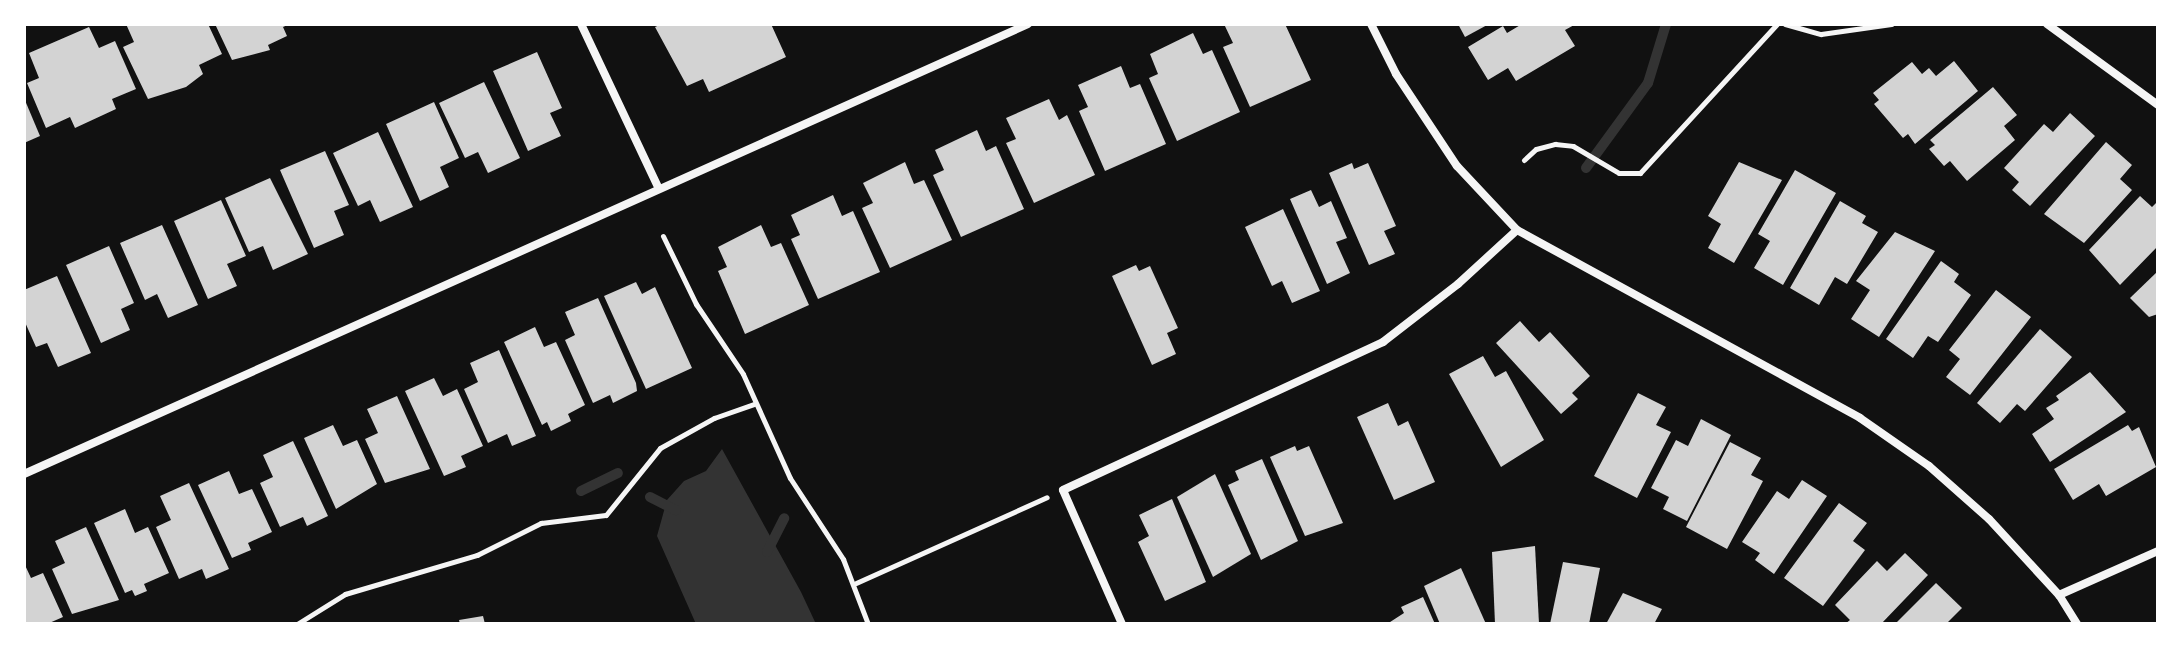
<!DOCTYPE html>
<style>
body{margin:0}
#map{position:relative;width:2182px;height:648px;overflow:hidden;background:#111;font-family:"Archivo Narrow",sans-serif}
div>[style]{position:absolute}
.water>*{inset:0;background:#333}
.stream>*{height:10px;margin:-5px;padding:0 5px;transform-origin:5px;border-radius:5px;background:#333}
.building>*{inset:0;background:#d3d3d3}
.path>*{height:5px;margin:-2.5px;padding:0 2.5px;transform-origin:2.5px;border-radius:2.5px;background:#f5f5f5}
.minor>*{height:8px;margin:-4px;padding:0 4px;transform-origin:4px;border-radius:4px;background:#f5f5f5}
span{translate:-50% -50%;white-space:nowrap;text-align:center;line-height:1.15;-webkit-text-stroke:6px #fff;paint-order:stroke}
.frame{position:absolute;inset:0;border:26px solid #fff;pointer-events:none}
</style>
<div id="map">
<div class="water">
<i style="clip-path:polygon(722px 449px,801px 592px,816px 624px,696px 624px,657px 536px,667px 500px,684px 481px,706px 471px)"></i>
</div>
<div class="stream">
<i style="left:1586px;top:168px;width:105px;rotate:-53.9deg"></i>
<i style="left:1648px;top:83px;width:62px;rotate:-73deg"></i>
<i style="left:581px;top:491px;width:41px;rotate:-25.9deg"></i>
<i style="left:650px;top:497px;width:29px;rotate:27deg"></i>
<i style="left:767px;top:552px;width:38px;rotate:-63deg"></i>
</div>
<div class="building">
<i style="clip-path:polygon(126px 24px,208px 24px,222px 54px,199px 65px,203px 74px,186px 87px,148px 99px,123px 47px,134px 42px)"></i>
<i style="clip-path:polygon(215px 24px,290px 24px,283px 27px,287px 36px,268px 45px,270px 50px,232px 60px)"></i>
<i style="clip-path:polygon(662px 24px,771px 24px,786px 57px,709px 92px,703px 79px,687px 86px,655px 27px)"></i>
<i style="clip-path:polygon(1224px 24px,1285px 24px,1311px 80px,1250px 107px,1223px 47px,1233px 43px)"></i>
<i style="clip-path:polygon(1458px 24px,1489px 24px,1465px 37px)"></i>
<i style="clip-path:polygon(1522px 24px,1576px 24px,1565px 30px,1575px 46px,1516px 81px,1508px 68px,1488px 80px,1468px 47px,1503px 26px,1507px 33px)"></i>
<i style="clip-path:polygon(89px 27px,99px 48px,115px 41px,136px 89px,112px 99px,116px 109px,75px 128px,70px 117px,46px 128px,27px 83px,39px 78px,29px 53px)"></i>
<i style="clip-path:polygon(1193px 33px,1203px 54px,1212px 50px,1240px 112px,1177px 141px,1149px 78px,1158px 74px,1150px 54px)"></i>
<i style="clip-path:polygon(537px 52px,562px 108px,550px 113px,561px 136px,528px 151px,493px 71px)"></i>
<i style="clip-path:polygon(1954px 61px,1978px 91px,1915px 144px,1908px 134px,1903px 138px,1874px 104px,1879px 100px,1873px 93px,1912px 62px,1922px 74px,1929px 68px,1936px 76px)"></i>
<i style="clip-path:polygon(1121px 66px,1130px 88px,1140px 84px,1166px 144px,1105px 171px,1079px 111px,1088px 107px,1078px 85px)"></i>
<i style="clip-path:polygon(484px 82px,520px 158px,488px 173px,478px 152px,465px 158px,439px 103px)"></i>
<i style="clip-path:polygon(1993px 87px,2017px 115px,2004px 126px,2015px 140px,1967px 181px,1950px 161px,1944px 166px,1929px 149px,1935px 145px,1930px 140px)"></i>
<i style="clip-path:polygon(24px 98px,40px 136px,24px 143px)"></i>
<i style="clip-path:polygon(1049px 99px,1059px 120px,1067px 115px,1095px 175px,1034px 203px,1006px 143px,1016px 139px,1006px 118px)"></i>
<i style="clip-path:polygon(434px 102px,459px 158px,440px 167px,449px 187px,420px 201px,386px 124px)"></i>
<i style="clip-path:polygon(2070px 113px,2095px 136px,2030px 206px,2012px 190px,2019px 182px,2004px 168px,2044px 124px,2053px 132px)"></i>
<i style="clip-path:polygon(977px 130px,986px 151px,996px 146px,1024px 209px,961px 237px,933px 175px,944px 170px,935px 150px)"></i>
<i style="clip-path:polygon(378px 132px,413px 207px,380px 222px,370px 200px,358px 206px,333px 153px)"></i>
<i style="clip-path:polygon(2106px 142px,2132px 165px,2120px 179px,2132px 190px,2084px 243px,2044px 214px)"></i>
<i style="clip-path:polygon(325px 151px,349px 205px,334px 211px,344px 235px,314px 248px,280px 170px)"></i>
<i style="clip-path:polygon(905px 162px,914px 184px,924px 180px,952px 240px,890px 268px,862px 208px,873px 203px,863px 183px)"></i>
<i style="clip-path:polygon(1739px 162px,1782px 180px,1734px 263px,1708px 248px,1721px 224px,1708px 216px)"></i>
<i style="clip-path:polygon(1352px 163px,1354px 169px,1368px 163px,1396px 226px,1384px 231px,1395px 254px,1369px 265px,1329px 173px)"></i>
<i style="clip-path:polygon(1795px 170px,1836px 193px,1783px 285px,1754px 268px,1770px 241px,1758px 234px)"></i>
<i style="clip-path:polygon(270px 178px,308px 254px,273px 270px,263px 246px,249px 252px,225px 198px)"></i>
<i style="clip-path:polygon(1311px 190px,1319px 207px,1331px 201px,1347px 238px,1336px 242px,1350px 273px,1327px 284px,1290px 199px)"></i>
<i style="clip-path:polygon(833px 195px,842px 216px,853px 211px,880px 272px,818px 299px,791px 239px,800px 235px,791px 215px)"></i>
<i style="clip-path:polygon(2140px 196px,2152px 207px,2158px 201px,2158px 246px,2120px 285px,2089px 250px)"></i>
<i style="clip-path:polygon(221px 200px,246px 256px,227px 264px,237px 286px,208px 299px,174px 221px)"></i>
<i style="clip-path:polygon(1840px 201px,1866px 216px,1862px 223px,1878px 232px,1847px 284px,1835px 277px,1819px 305px,1790px 288px)"></i>
<i style="clip-path:polygon(1283px 209px,1320px 291px,1292px 303px,1282px 281px,1272px 286px,1245px 227px)"></i>
<i style="clip-path:polygon(162px 225px,198px 305px,168px 318px,157px 294px,145px 300px,120px 243px)"></i>
<i style="clip-path:polygon(761px 225px,771px 247px,781px 243px,809px 305px,745px 334px,718px 271px,727px 267px,718px 247px)"></i>
<i style="clip-path:polygon(1895px 232px,1935px 251px,1879px 337px,1851px 319px,1870px 290px,1856px 281px)"></i>
<i style="clip-path:polygon(109px 246px,134px 303px,121px 309px,130px 330px,101px 343px,66px 265px)"></i>
<i style="clip-path:polygon(1941px 261px,1959px 274px,1954px 282px,1971px 295px,1938px 342px,1928px 336px,1913px 358px,1886px 339px)"></i>
<i style="clip-path:polygon(1136px 265px,1139px 271px,1150px 266px,1178px 328px,1167px 333px,1176px 354px,1152px 365px,1112px 276px)"></i>
<i style="clip-path:polygon(2158px 271px,2158px 314px,2149px 317px,2130px 298px)"></i>
<i style="clip-path:polygon(57px 276px,91px 353px,58px 367px,47px 343px,36px 347px,24px 320px,24px 290px)"></i>
<i style="clip-path:polygon(636px 282px,642px 294px,655px 287px,692px 368px,646px 389px,604px 296px)"></i>
<i style="clip-path:polygon(1996px 290px,2031px 317px,1970px 395px,1946px 377px,1960px 359px,1949px 350px)"></i>
<i style="clip-path:polygon(598px 298px,636px 383px,637px 391px,613px 403px,610px 395px,593px 403px,565px 340px,575px 335px,565px 312px)"></i>
<i style="clip-path:polygon(1520px 321px,1539px 342px,1550px 332px,1590px 376px,1572px 393px,1578px 399px,1561px 414px,1496px 343px)"></i>
<i style="clip-path:polygon(535px 327px,544px 347px,556px 342px,585px 405px,568px 414px,571px 421px,551px 431px,547px 422px,542px 425px,504px 342px)"></i>
<i style="clip-path:polygon(2040px 329px,2072px 357px,2025px 411px,2017px 404px,2000px 423px,1977px 403px)"></i>
<i style="clip-path:polygon(499px 350px,536px 436px,512px 446px,507px 434px,488px 443px,464px 389px,478px 382px,470px 363px)"></i>
<i style="clip-path:polygon(1483px 356px,1495px 377px,1506px 371px,1544px 440px,1501px 467px,1449px 374px)"></i>
<i style="clip-path:polygon(2090px 372px,2126px 412px,2050px 462px,2032px 434px,2054px 419px,2046px 408px,2059px 400px,2056px 396px)"></i>
<i style="clip-path:polygon(434px 378px,443px 396px,457px 389px,483px 446px,461px 456px,466px 467px,444px 476px,405px 391px)"></i>
<i style="clip-path:polygon(1638px 393px,1666px 407px,1656px 425px,1671px 432px,1637px 498px,1594px 476px)"></i>
<i style="clip-path:polygon(397px 396px,430px 469px,385px 483px,365px 439px,378px 433px,367px 409px)"></i>
<i style="clip-path:polygon(1388px 403px,1398px 426px,1408px 421px,1435px 482px,1394px 500px,1357px 417px)"></i>
<i style="clip-path:polygon(1701px 419px,1731px 435px,1687px 521px,1663px 509px,1669px 497px,1651px 488px,1676px 440px,1688px 446px)"></i>
<i style="clip-path:polygon(333px 425px,343px 446px,357px 440px,377px 484px,336px 509px,304px 438px)"></i>
<i style="clip-path:polygon(2128px 425px,2132px 431px,2139px 427px,2156px 467px,2106px 496px,2099px 484px,2073px 500px,2054px 469px)"></i>
<i style="clip-path:polygon(293px 441px,328px 516px,307px 526px,303px 517px,280px 527px,260px 483px,273px 477px,263px 455px)"></i>
<i style="clip-path:polygon(1730px 442px,1761px 458px,1751px 475px,1763px 481px,1727px 549px,1686px 527px)"></i>
<i style="clip-path:polygon(1295px 446px,1297px 451px,1309px 446px,1343px 523px,1305px 536px,1270px 457px)"></i>
<i style="clip-path:polygon(1262px 459px,1298px 541px,1261px 560px,1228px 485px,1239px 480px,1235px 471px)"></i>
<i style="clip-path:polygon(229px 471px,239px 494px,252px 489px,272px 532px,248px 543px,251px 550px,232px 558px,198px 485px)"></i>
<i style="clip-path:polygon(1215px 474px,1251px 554px,1213px 577px,1177px 497px)"></i>
<i style="clip-path:polygon(1802px 480px,1827px 496px,1774px 574px,1755px 560px,1760px 553px,1742px 542px,1777px 491px,1789px 499px)"></i>
<i style="clip-path:polygon(189px 483px,229px 569px,206px 579px,202px 569px,179px 579px,156px 527px,171px 520px,160px 496px)"></i>
<i style="clip-path:polygon(1172px 499px,1206px 582px,1165px 601px,1138px 542px,1149px 536px,1139px 515px)"></i>
<i style="clip-path:polygon(1839px 503px,1867px 523px,1853px 541px,1865px 550px,1823px 606px,1784px 578px)"></i>
<i style="clip-path:polygon(125px 509px,135px 533px,148px 527px,169px 573px,144px 584px,147px 591px,135px 596px,132px 590px,125px 593px,94px 523px)"></i>
<i style="clip-path:polygon(86px 527px,119px 600px,72px 614px,52px 569px,65px 563px,55px 541px)"></i>
<i style="clip-path:polygon(1535px 546px,1539px 624px,1495px 624px,1492px 552px)"></i>
<i style="clip-path:polygon(1905px 553px,1928px 575px,1881px 624px,1845px 624px,1850px 620px,1835px 605px,1877px 561px,1887px 571px)"></i>
<i style="clip-path:polygon(1563px 562px,1600px 568px,1589px 624px,1550px 624px)"></i>
<i style="clip-path:polygon(24px 563px,31px 578px,43px 573px,63px 617px,47px 624px,24px 624px)"></i>
<i style="clip-path:polygon(1461px 568px,1486px 624px,1440px 624px,1424px 586px)"></i>
<i style="clip-path:polygon(1936px 583px,1962px 608px,1946px 624px,1895px 624px)"></i>
<i style="clip-path:polygon(1623px 593px,1662px 609px,1654px 624px,1606px 624px)"></i>
<i style="clip-path:polygon(1423px 597px,1435px 624px,1387px 624px,1404px 613px,1401px 607px)"></i>
<i style="clip-path:polygon(483px 616px,485px 624px,460px 624px,459px 620px)"></i>
</div>
<div class="path">
<i style="left:1785px;top:24px;width:37px;rotate:16deg"></i>
<i style="left:1821px;top:34px;width:71px;rotate:-8.1deg"></i>
<i style="left:1524px;top:160px;width:16px;rotate:-43deg"></i>
<i style="left:1536px;top:149px;width:20px;rotate:-15deg"></i>
<i style="left:1555px;top:144px;width:18px;rotate:6deg"></i>
<i style="left:1573px;top:146px;width:53px;rotate:30.4deg"></i>
<i style="left:1619px;top:173px;width:21px"></i>
<i style="left:1640px;top:173px;width:202px;rotate:-47.4deg"></i>
<i style="left:663px;top:236px;width:76px;rotate:64.1deg"></i>
<i style="left:696px;top:304px;width:84px;rotate:56.1deg"></i>
<i style="left:743px;top:374px;width:114px;rotate:65.7deg"></i>
<i style="left:790px;top:478px;width:97px;rotate:56.8deg"></i>
<i style="left:843px;top:559px;width:70px;rotate:69deg"></i>
<i style="left:856px;top:583px;width:209px;rotate:-24.2deg"></i>
<i style="left:297px;top:624px;width:57px;rotate:-32deg"></i>
<i style="left:345px;top:594px;width:138px;rotate:-16.5deg"></i>
<i style="left:477px;top:555px;width:72px;rotate:-26.6deg"></i>
<i style="left:541px;top:523px;width:65px;rotate:-7deg"></i>
<i style="left:606px;top:515px;width:86px;rotate:-51.1deg"></i>
<i style="left:660px;top:448px;width:62px;rotate:-29.1deg"></i>
<i style="left:714px;top:418px;width:42px;rotate:-19.3deg"></i>
</div>
<div class="minor">
<i style="left:581px;top:24px;width:180px;rotate:64.7deg"></i>
<i style="left:1371px;top:24px;width:56px;rotate:63.4deg"></i>
<i style="left:1396px;top:74px;width:110px;rotate:56.5deg"></i>
<i style="left:1457px;top:166px;width:88px;rotate:46.8deg"></i>
<i style="left:1517px;top:230px;width:391px;rotate:28.7deg"></i>
<i style="left:1860px;top:418px;width:84px;rotate:34.8deg"></i>
<i style="left:1929px;top:466px;width:80px;rotate:41.5deg"></i>
<i style="left:1989px;top:519px;width:103px;rotate:47.4deg"></i>
<i style="left:2059px;top:595px;width:34px;rotate:58deg"></i>
<i style="left:2047px;top:24px;width:137px;rotate:36.1deg"></i>
<i style="left:24px;top:474px;width:1100px;rotate:-24.14deg"></i>
<i style="left:2059px;top:595px;width:108px;rotate:-24deg"></i>
<i style="left:1122px;top:624px;width:146px;rotate:-113.8deg"></i>
<i style="left:1063px;top:490px;width:353px;rotate:-24.8deg"></i>
<i style="left:1383px;top:342px;width:95px;rotate:-37.7deg"></i>
<i style="left:1458px;top:284px;width:80px;rotate:-42.5deg"></i>
</div>
<div class="frame"></div>
</div>
